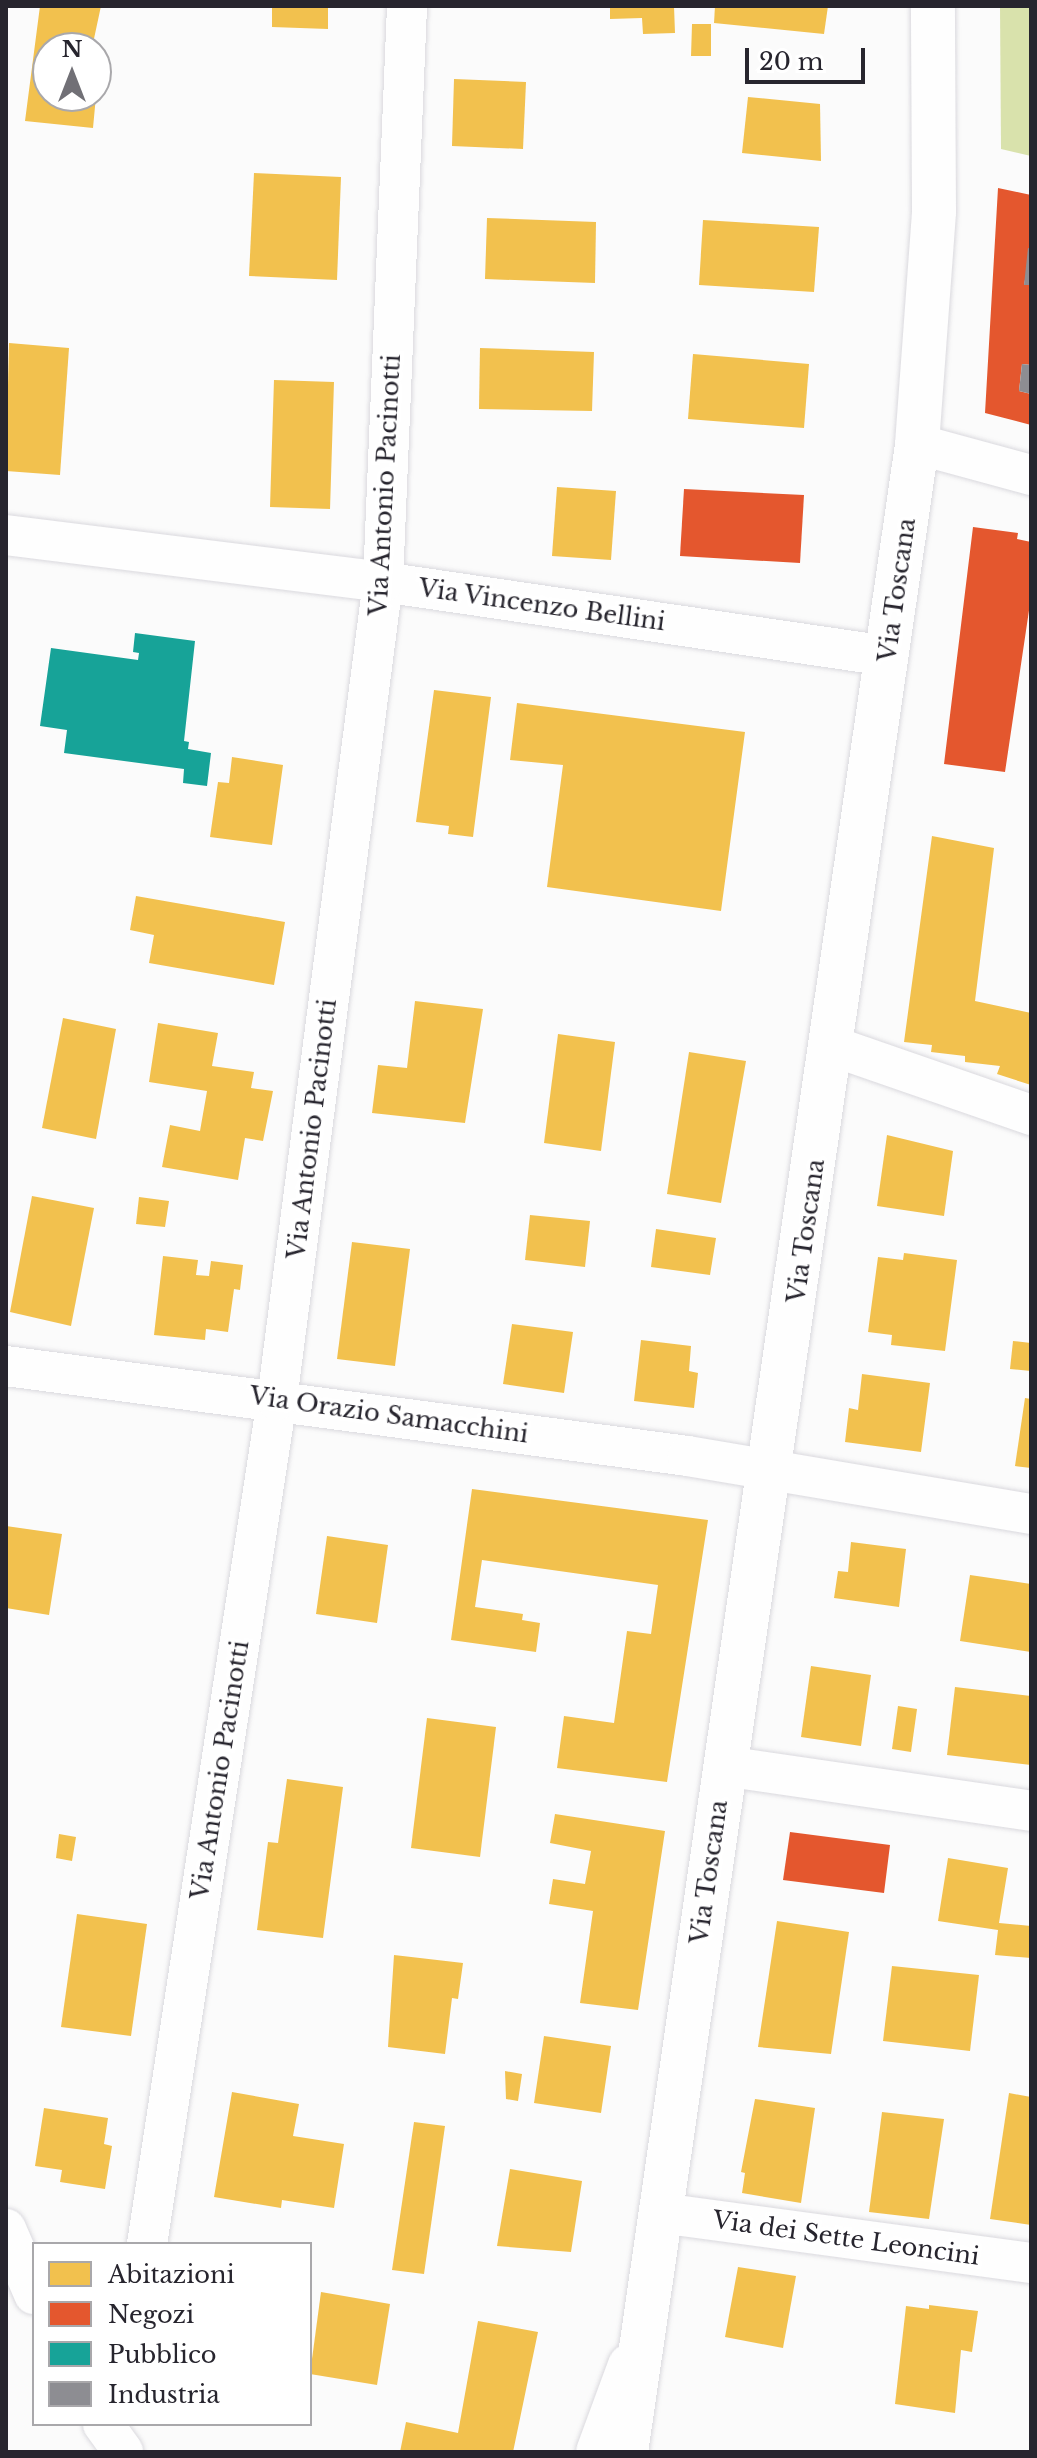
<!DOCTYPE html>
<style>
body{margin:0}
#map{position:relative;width:1037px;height:2458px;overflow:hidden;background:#fbfbfb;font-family:"Libre Baskerville",serif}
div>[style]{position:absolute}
.forest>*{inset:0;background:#d9e2ac}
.homes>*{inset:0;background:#f2c14e}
.shops>*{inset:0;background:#e4572e}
.public>*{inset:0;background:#17a398}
.industry>*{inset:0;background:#8d8d92}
.roads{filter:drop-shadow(0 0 2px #dad9de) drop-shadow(0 0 2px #dad9de)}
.minor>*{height:40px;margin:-20px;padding:0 20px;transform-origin:20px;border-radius:20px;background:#fefefe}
.major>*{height:44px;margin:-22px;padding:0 22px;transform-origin:22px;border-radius:22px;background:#fefefe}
span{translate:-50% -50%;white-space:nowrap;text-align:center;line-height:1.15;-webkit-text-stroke:8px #fff;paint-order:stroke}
.street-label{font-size:24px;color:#27252e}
.frame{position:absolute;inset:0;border:8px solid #27252e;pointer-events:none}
.legend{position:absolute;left:32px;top:2242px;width:280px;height:184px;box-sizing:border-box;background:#fff;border:2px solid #a9a8ab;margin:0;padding:10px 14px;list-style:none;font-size:24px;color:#27252e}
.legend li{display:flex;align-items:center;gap:16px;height:40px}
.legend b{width:40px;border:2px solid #a9a8ab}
.north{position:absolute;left:32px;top:32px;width:80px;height:80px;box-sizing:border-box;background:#fff;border:2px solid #a9a8ab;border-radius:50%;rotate:0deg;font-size:22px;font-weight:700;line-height:32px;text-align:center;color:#27252e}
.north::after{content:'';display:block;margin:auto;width:28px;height:36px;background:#717076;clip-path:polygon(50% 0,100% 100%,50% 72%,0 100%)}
.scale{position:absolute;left:745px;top:48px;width:120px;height:36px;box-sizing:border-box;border:4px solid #27252e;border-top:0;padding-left:10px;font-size:24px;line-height:28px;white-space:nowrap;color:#27252e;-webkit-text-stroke:6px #fff;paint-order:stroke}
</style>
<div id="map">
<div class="forest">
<i style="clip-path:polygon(1000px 6px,1031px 6px,1031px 156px,1001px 149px)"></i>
</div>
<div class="homes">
<i style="clip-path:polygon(40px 6px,101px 6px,92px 48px,48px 48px,48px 96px,96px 96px,93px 128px,25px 121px)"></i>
<i style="clip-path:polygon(272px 6px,328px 6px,328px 29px,272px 27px)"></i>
<i style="clip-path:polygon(610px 6px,674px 6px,675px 33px,643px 34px,642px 18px,610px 19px)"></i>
<i style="clip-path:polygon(715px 6px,828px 6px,824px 34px,714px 23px)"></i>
<i style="clip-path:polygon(692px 24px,711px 24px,711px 56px,691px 56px)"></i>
<i style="clip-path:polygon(454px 79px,526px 82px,523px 149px,452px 146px)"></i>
<i style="clip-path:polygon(748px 97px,820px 104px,821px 161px,742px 153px)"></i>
<i style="clip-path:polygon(254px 173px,341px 177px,337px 280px,249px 276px)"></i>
<i style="clip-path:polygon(487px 218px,596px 222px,595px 283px,485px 279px)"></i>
<i style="clip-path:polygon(703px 220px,819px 227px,814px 292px,699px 285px)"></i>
<i style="clip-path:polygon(9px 343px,69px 348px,60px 475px,6px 471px)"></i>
<i style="clip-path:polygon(480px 348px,594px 352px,592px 411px,479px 409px)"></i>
<i style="clip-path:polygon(693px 354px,809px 364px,804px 428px,688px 419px)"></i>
<i style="clip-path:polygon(274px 380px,334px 382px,330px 509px,270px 507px)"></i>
<i style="clip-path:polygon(557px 487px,616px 491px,611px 560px,552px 556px)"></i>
<i style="clip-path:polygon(434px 690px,491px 697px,473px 837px,448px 834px,449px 826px,416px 822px)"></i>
<i style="clip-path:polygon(517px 703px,745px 732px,721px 911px,547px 887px,563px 765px,510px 760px)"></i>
<i style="clip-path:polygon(232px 757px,283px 765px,272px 845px,210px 837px,218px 782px,229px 783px)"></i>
<i style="clip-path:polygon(932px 836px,994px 848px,975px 1001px,1031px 1013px,1031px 1085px,997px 1074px,1000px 1066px,965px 1062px,965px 1056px,931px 1052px,932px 1045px,904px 1042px)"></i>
<i style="clip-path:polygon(136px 896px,285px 922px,274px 985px,149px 963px,154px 935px,130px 930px)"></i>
<i style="clip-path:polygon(415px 1001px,483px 1009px,465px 1123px,372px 1113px,378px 1065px,407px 1068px)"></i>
<i style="clip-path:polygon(63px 1018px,116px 1029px,96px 1139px,42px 1128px)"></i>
<i style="clip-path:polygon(158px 1023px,218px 1033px,212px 1066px,254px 1072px,251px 1088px,273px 1091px,263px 1141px,245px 1138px,238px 1180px,162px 1167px,170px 1125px,200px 1131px,207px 1091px,149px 1082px)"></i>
<i style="clip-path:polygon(558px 1034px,615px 1042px,601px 1151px,544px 1143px)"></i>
<i style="clip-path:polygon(689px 1052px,746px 1061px,721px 1203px,667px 1194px)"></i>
<i style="clip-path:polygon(887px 1135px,953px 1151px,944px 1216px,877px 1206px)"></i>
<i style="clip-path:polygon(32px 1196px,94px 1208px,71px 1326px,10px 1312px)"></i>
<i style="clip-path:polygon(139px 1197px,169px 1201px,165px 1227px,136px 1224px)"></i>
<i style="clip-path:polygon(530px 1215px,590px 1221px,585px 1267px,525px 1260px)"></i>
<i style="clip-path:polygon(656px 1229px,716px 1238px,710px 1275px,651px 1267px)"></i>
<i style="clip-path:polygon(352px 1242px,410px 1249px,395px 1366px,337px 1359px)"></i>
<i style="clip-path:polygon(904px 1253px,957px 1260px,945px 1351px,891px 1345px,892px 1335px,868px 1332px,878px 1257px,903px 1260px)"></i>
<i style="clip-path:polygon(163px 1256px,198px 1260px,196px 1275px,209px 1276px,211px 1261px,243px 1265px,240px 1290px,234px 1289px,228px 1332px,206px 1329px,205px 1340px,154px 1335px)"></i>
<i style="clip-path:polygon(512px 1324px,573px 1332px,564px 1393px,503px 1384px)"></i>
<i style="clip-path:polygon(641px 1340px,691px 1346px,689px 1371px,698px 1373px,694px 1408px,634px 1401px)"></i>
<i style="clip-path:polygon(1013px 1341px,1031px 1343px,1031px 1371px,1010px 1369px)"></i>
<i style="clip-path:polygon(862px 1374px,930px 1383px,921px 1452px,845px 1442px,849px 1408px,858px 1410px)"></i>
<i style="clip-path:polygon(1025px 1398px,1031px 1399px,1031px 1468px,1015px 1466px)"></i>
<i style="clip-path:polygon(472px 1489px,708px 1520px,667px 1782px,557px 1768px,564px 1716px,614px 1723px,627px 1631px,651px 1634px,658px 1585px,482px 1560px,475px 1607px,523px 1614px,522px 1620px,540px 1623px,536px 1652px,451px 1640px)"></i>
<i style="clip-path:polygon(6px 1526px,62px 1534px,49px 1615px,6px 1608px)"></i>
<i style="clip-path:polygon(327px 1536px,388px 1545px,377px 1623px,316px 1614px)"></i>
<i style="clip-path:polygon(851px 1542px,906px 1549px,899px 1607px,834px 1598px,838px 1571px,848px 1572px)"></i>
<i style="clip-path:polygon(970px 1575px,1031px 1584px,1031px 1652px,960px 1641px)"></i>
<i style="clip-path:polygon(811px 1666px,871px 1675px,861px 1746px,801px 1737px)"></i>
<i style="clip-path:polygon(955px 1687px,1031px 1696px,1031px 1765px,947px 1755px)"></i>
<i style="clip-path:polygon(898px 1706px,917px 1709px,911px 1752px,892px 1749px)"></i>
<i style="clip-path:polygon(427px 1718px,496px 1727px,480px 1857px,411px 1848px)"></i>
<i style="clip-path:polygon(287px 1779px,343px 1787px,323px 1938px,257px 1930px,268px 1842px,278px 1843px)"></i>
<i style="clip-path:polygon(555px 1814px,665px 1831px,638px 2010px,580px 2003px,593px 1911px,549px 1904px,553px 1879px,585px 1884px,591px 1851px,550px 1843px)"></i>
<i style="clip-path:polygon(59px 1834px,76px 1837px,72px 1861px,56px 1858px)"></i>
<i style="clip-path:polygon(948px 1858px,1008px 1868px,999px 1923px,1031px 1926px,1031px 1958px,995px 1955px,998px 1930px,938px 1921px)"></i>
<i style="clip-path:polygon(77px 1914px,147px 1924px,131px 2036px,61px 2027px)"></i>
<i style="clip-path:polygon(777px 1921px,849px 1932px,831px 2054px,758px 2047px)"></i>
<i style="clip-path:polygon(394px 1955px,463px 1963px,458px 1999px,452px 1998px,445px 2054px,388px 2047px)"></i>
<i style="clip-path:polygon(892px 1966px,979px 1975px,970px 2051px,883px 2041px)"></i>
<i style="clip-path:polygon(544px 2036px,611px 2046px,601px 2113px,534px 2103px)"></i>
<i style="clip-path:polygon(505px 2071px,522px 2074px,518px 2101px,506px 2099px)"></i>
<i style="clip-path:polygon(232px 2092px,299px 2104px,293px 2136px,344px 2144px,334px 2208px,282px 2200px,281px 2208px,214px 2197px)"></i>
<i style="clip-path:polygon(1009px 2093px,1031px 2097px,1031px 2225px,990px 2219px)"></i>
<i style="clip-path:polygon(755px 2099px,815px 2108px,801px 2203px,742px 2193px,745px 2173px,741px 2172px)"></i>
<i style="clip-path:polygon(44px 2108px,108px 2118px,104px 2144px,112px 2146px,105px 2189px,60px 2182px,62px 2170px,35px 2166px)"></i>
<i style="clip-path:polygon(882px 2112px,944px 2119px,929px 2219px,869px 2212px)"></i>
<i style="clip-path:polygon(414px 2122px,445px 2126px,424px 2274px,392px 2270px)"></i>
<i style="clip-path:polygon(510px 2169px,582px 2181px,571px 2252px,497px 2246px)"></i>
<i style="clip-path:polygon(738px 2267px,796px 2276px,783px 2348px,725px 2337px)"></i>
<i style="clip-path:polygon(321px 2292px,390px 2304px,377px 2385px,310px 2374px)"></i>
<i style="clip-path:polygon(929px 2305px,978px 2311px,972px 2352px,961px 2350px,955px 2413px,895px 2404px,906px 2306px,929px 2309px)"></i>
<i style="clip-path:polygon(478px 2321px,538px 2332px,513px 2452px,400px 2452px,406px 2422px,458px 2433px)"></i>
</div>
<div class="shops">
<i style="clip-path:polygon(998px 188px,1031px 195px,1031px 249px,1024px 285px,1031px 285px,1031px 365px,1022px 364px,1019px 391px,1031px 394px,1031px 425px,985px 413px)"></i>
<i style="clip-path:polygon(684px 489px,804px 495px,800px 563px,680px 556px)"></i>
<i style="clip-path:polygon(973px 527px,1018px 533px,1017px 539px,1031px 542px,1031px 597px,1005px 772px,944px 764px)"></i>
<i style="clip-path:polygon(790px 1832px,890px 1845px,884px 1893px,783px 1880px)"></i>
</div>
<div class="public">
<i style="clip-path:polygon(135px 633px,195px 641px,184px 741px,189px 742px,188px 749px,211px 753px,207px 786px,183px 783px,184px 769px,64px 753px,67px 730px,40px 726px,51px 648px,138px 660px,139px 653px,133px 652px)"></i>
</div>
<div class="industry">
<i style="clip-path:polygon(1028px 248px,1031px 249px,1031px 285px,1024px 285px)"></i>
<i style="clip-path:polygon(1022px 364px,1031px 365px,1031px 394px,1019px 391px)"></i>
</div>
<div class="roads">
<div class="minor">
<i style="left:917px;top:444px;width:118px;rotate:15.2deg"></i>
<i style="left:6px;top:535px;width:380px;rotate:7.1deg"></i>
<i style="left:383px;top:582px;width:509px;rotate:8.35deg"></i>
<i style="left:832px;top:1046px;width:211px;rotate:19.1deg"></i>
<i style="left:6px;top:1366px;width:688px;rotate:7.52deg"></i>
<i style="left:688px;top:1456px;width:348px;rotate:9.6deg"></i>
<i style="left:724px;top:1766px;width:310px;rotate:8.3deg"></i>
<i style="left:661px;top:2213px;width:373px;rotate:7.7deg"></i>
<i style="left:6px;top:2229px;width:71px;rotate:66.7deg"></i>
<i style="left:147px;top:2244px;width:854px;rotate:-81.24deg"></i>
<i style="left:277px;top:1400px;width:825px;rotate:-82.62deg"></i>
<i style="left:383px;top:582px;width:576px;rotate:-87.61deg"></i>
<i style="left:103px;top:2424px;width:34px;rotate:54deg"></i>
<i style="left:596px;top:2452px;width:93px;rotate:-69.8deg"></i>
</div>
<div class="major">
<i style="left:626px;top:2452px;width:2029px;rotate:-81.75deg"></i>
<i style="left:917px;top:444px;width:234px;rotate:-85.8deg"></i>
<i style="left:934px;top:211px;width:205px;rotate:-90.3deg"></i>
</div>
</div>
<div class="street-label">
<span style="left:385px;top:485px;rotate:-87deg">Via Antonio Pacinotti</span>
<span style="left:897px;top:590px;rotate:-82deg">Via Toscana</span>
<span style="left:542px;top:605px;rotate:8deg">Via Vincenzo Bellini</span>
<span style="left:312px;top:1129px;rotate:-83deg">Via Antonio Pacinotti</span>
<span style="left:806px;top:1231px;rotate:-82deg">Via Toscana</span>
<span style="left:389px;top:1415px;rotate:8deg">Via Orazio Samacchini</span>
<span style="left:220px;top:1770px;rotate:-81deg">Via Antonio Pacinotti</span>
<span style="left:709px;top:1872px;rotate:-82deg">Via Toscana</span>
<span style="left:846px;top:2238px;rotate:8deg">Via dei Sette Leoncini</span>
</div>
<div class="frame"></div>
<ul class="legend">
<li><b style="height:22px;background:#f2c14e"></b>Abitazioni</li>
<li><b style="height:22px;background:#e4572e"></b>Negozi</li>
<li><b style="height:22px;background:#17a398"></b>Pubblico</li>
<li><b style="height:22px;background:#8d8d92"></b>Industria</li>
</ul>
<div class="north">N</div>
<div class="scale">20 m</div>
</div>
